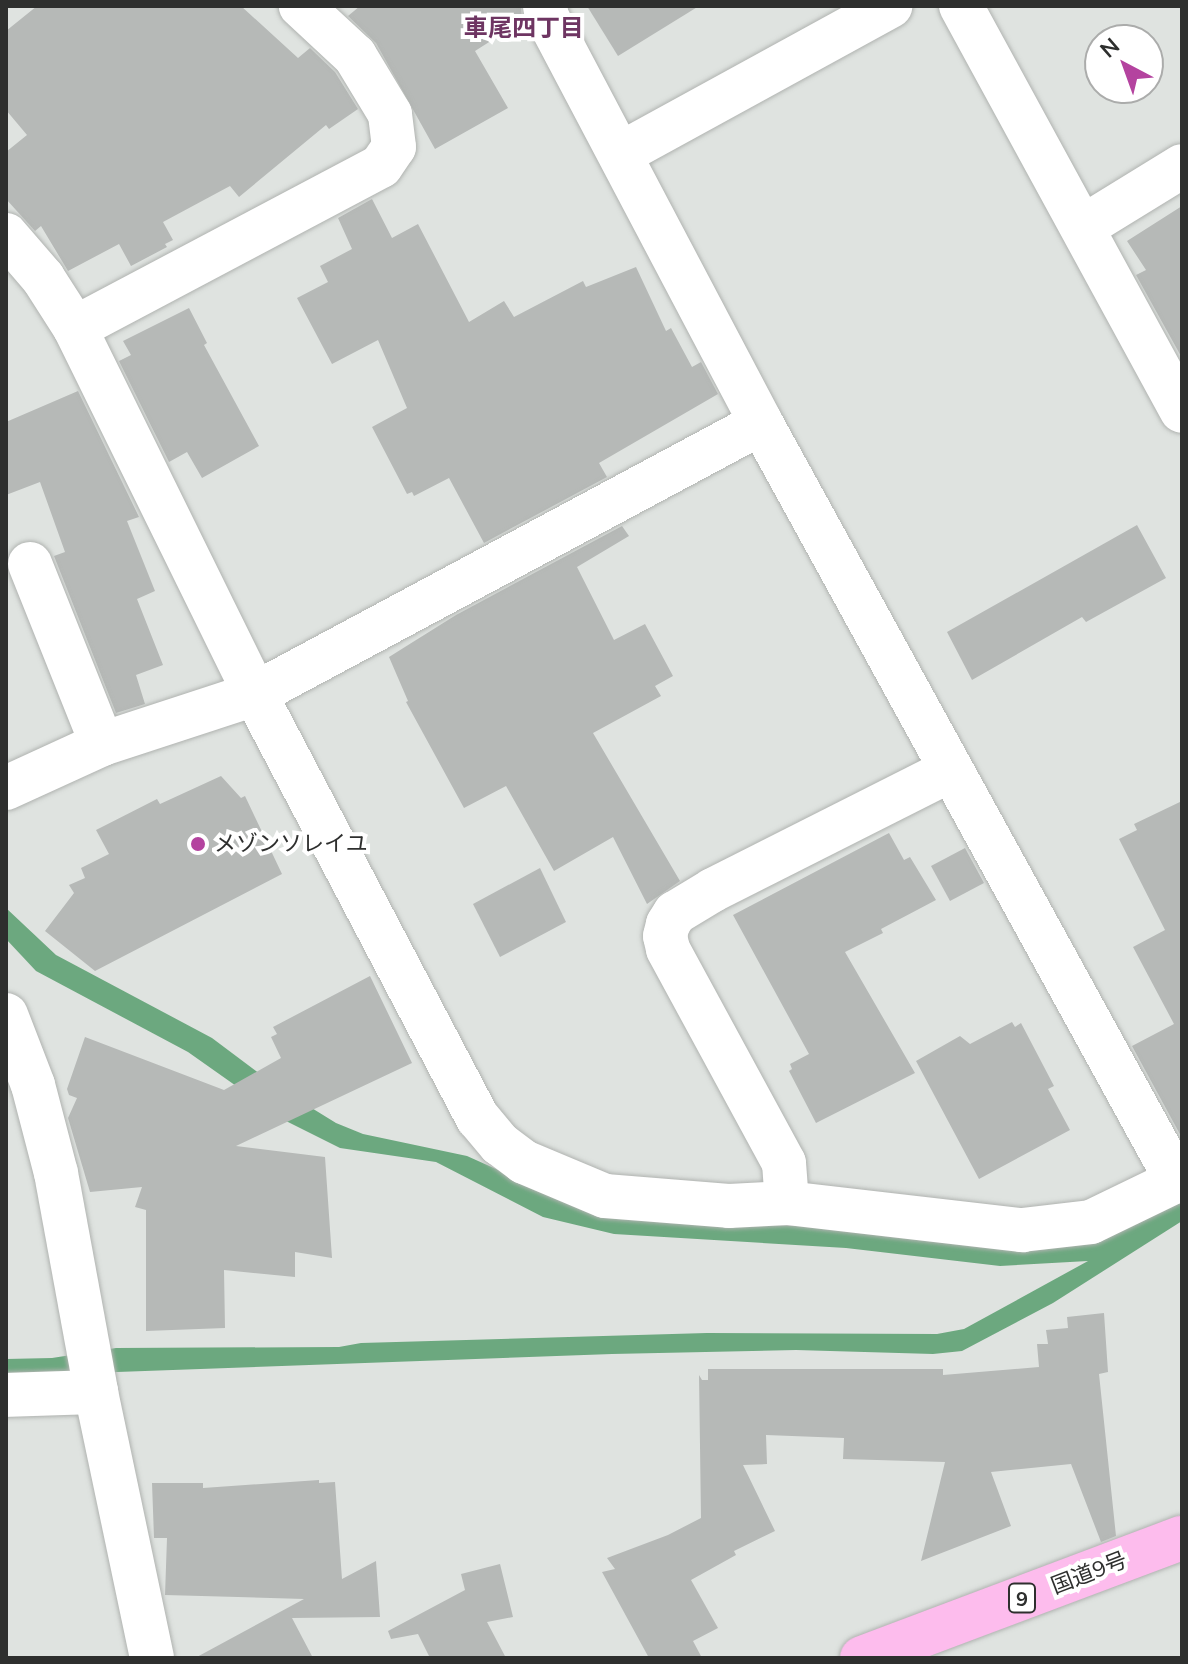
<!DOCTYPE html>
<meta charset="utf-8">
<style>
body{margin:0}
#map{position:relative;width:1188px;height:1664px;overflow:hidden;background:#dfe3e0;font-family:Mulish,"Noto Sans JP",sans-serif}
div>[style]{position:absolute}
.water>*{inset:0;background:#6ca87f}
.building>*{inset:0;background:#b6b9b7}
.roads{filter:drop-shadow(0 0 2px #b0b3b0) drop-shadow(0 0 2px #b0b3b0)}
.minor>*{height:44px;margin:-22px;padding:0 22px;transform-origin:22px;border-radius:22px;background:#fff}
.highway>*{height:44px;margin:-22px;padding:0 22px;transform-origin:22px;border-radius:22px;background:#fdbced}
.dots>*{width:22px;height:22px;translate:-50% -50%;box-sizing:border-box;border:4px solid #fff;border-radius:50%}
span{translate:-50% -50%;white-space:nowrap;text-align:center;line-height:1.15;-webkit-text-stroke:8px #fff;paint-order:stroke}
.shield-label span{padding:2px 6px;background:#fff;border:2px solid;border-radius:6px;-webkit-text-stroke-width:0}
.shield-label{font-size:20px;color:#2e2f2e;font-weight:700}
.poi-label{font-size:22px;color:#2e2f2e}
.left{translate:0 -50%;text-align:left}
.street-label{font-size:22px;color:#2e2f2e}
.neighbourhood-label{font-size:24px;color:#6e3562;font-weight:700}
.frame{position:absolute;inset:0;border:8px solid #2e2f2e;pointer-events:none}
.north{position:absolute;left:1084px;top:24px;width:80px;height:80px;box-sizing:border-box;background:#fff;border:2px solid #abacab;border-radius:50%;rotate:319deg;font-size:22px;font-weight:700;line-height:32px;text-align:center;color:#2e2f2e}
.north::after{content:'';display:block;margin:auto;width:28px;height:36px;background:#b4439f;clip-path:polygon(50% 0,100% 100%,50% 72%,0 100%)}
</style>
<div id="map">
<div class="water">
<i style="clip-path:polygon(6px 908px,56px 955px,212px 1038px,276px 1086px,336px 1123px,363px 1134px,467px 1156px,603px 1217px,795px 1226px,1182px 1198px,1182px 1221px,1053px 1303px,962px 1351px,933px 1354px,796px 1350px,612px 1354px,6px 1376px,6px 1359px,52px 1358px,116px 1348px,339px 1347px,361px 1343px,707px 1333px,937px 1334px,964px 1329px,1088px 1261px,1000px 1266px,846px 1248px,614px 1234px,543px 1217px,436px 1162px,340px 1148px,286px 1121px,188px 1052px,36px 971px,6px 939px)"></i>
</div>
<div class="building">
<i style="clip-path:polygon(37px 6px,241px 6px,298px 58px,310px 48px,335px 72px,358px 109px,329px 129px,326px 125px,239px 197px,230px 186px,163px 222px,173px 240px,165px 244px,167px 247px,131px 266px,119px 244px,68px 271px,41px 226px,35px 231px,6px 199px,6px 152px,27px 135px,6px 110px,6px 31px)"></i>
<i style="clip-path:polygon(360px 6px,521px 6px,522px 21px,475px 51px,508px 108px,435px 149px,376px 43px,348px 16px)"></i>
<i style="clip-path:polygon(587px 6px,699px 6px,618px 56px)"></i>
<i style="clip-path:polygon(372px 199px,392px 238px,418px 224px,469px 322px,504px 301px,514px 317px,583px 281px,586px 287px,636px 267px,666px 331px,671px 328px,692px 367px,701px 362px,718px 394px,599px 463px,607px 477px,484px 543px,449px 478px,414px 496px,412px 492px,407px 494px,372px 427px,407px 408px,378px 340px,332px 364px,297px 298px,328px 282px,320px 266px,352px 249px,338px 218px)"></i>
<i style="clip-path:polygon(1182px 206px,1182px 358px,1136px 275px,1146px 270px,1127px 241px)"></i>
<i style="clip-path:polygon(189px 308px,207px 343px,204px 345px,259px 446px,202px 478px,187px 452px,169px 462px,119px 361px,131px 355px,123px 341px)"></i>
<i style="clip-path:polygon(78px 391px,139px 517px,127px 521px,155px 591px,137px 599px,163px 665px,136px 675px,145px 704px,116px 713px,54px 556px,65px 552px,40px 482px,6px 495px,6px 422px)"></i>
<i style="clip-path:polygon(1137px 525px,1166px 578px,1086px 622px,1082px 617px,972px 680px,947px 632px)"></i>
<i style="clip-path:polygon(622px 526px,629px 536px,577px 567px,614px 640px,645px 624px,673px 676px,655px 686px,661px 696px,593px 733px,680px 881px,647px 904px,613px 837px,554px 871px,506px 786px,464px 808px,406px 702px,408px 701px,389px 657px,456px 615px)"></i>
<i style="clip-path:polygon(221px 776px,241px 798px,245px 796px,282px 874px,95px 971px,45px 931px,74px 893px,69px 885px,85px 878px,81px 868px,109px 854px,96px 830px,157px 799px,160px 804px)"></i>
<i style="clip-path:polygon(1182px 801px,1182px 1138px,1132px 1046px,1174px 1024px,1133px 947px,1165px 930px,1119px 839px,1137px 830px,1134px 824px)"></i>
<i style="clip-path:polygon(889px 833px,904px 860px,910px 857px,936px 900px,881px 929px,883px 933px,845px 952px,915px 1073px,816px 1123px,789px 1071px,792px 1069px,790px 1064px,809px 1054px,733px 915px)"></i>
<i style="clip-path:polygon(965px 848px,984px 883px,950px 901px,931px 866px)"></i>
<i style="clip-path:polygon(540px 868px,566px 922px,500px 957px,473px 904px)"></i>
<i style="clip-path:polygon(370px 976px,412px 1063px,236px 1146px,325px 1157px,332px 1258px,295px 1252px,295px 1277px,224px 1270px,225px 1328px,146px 1331px,146px 1210px,135px 1207px,142px 1187px,90px 1192px,68px 1118px,77px 1098px,69px 1095px,67px 1089px,85px 1037px,224px 1090px,281px 1058px,271px 1037px,277px 1034px,273px 1027px)"></i>
<i style="clip-path:polygon(1012px 1022px,1015px 1027px,1021px 1023px,1054px 1086px,1048px 1089px,1070px 1130px,979px 1179px,916px 1061px,960px 1036px,970px 1044px)"></i>
<i style="clip-path:polygon(1104px 1313px,1108px 1372px,1099px 1374px,1116px 1536px,1101px 1542px,1071px 1464px,991px 1472px,1011px 1526px,921px 1561px,945px 1462px,843px 1459px,844px 1438px,766px 1435px,767px 1464px,743px 1465px,775px 1531px,734px 1551px,736px 1555px,691px 1580px,718px 1628px,693px 1641px,702px 1658px,649px 1658px,602px 1572px,615px 1569px,607px 1558px,668px 1535px,701px 1518px,699px 1375px,702px 1380px,708px 1380px,708px 1369px,943px 1369px,943px 1375px,1039px 1367px,1037px 1344px,1048px 1344px,1046px 1330px,1068px 1328px,1067px 1317px)"></i>
<i style="clip-path:polygon(319px 1480px,319px 1483px,335px 1482px,342px 1579px,376px 1561px,380px 1617px,292px 1618px,313px 1658px,195px 1658px,304px 1599px,165px 1595px,167px 1538px,154px 1538px,152px 1483px,203px 1483px,203px 1488px)"></i>
<i style="clip-path:polygon(500px 1564px,513px 1617px,487px 1622px,506px 1658px,430px 1658px,418px 1634px,391px 1639px,388px 1631px,465px 1590px,461px 1574px)"></i>
</div>
<div class="roads">
<div class="minor">
<i style="left:545px;top:6px;width:11px;rotate:80deg"></i>
<i style="left:547px;top:17px;width:459px;rotate:62.2deg"></i>
<i style="left:761px;top:423px;width:865px;rotate:61.24deg"></i>
<i style="left:961px;top:6px;width:461px;rotate:61.4deg"></i>
<i style="left:622px;top:153px;width:306px;rotate:-28.7deg"></i>
<i style="left:1083px;top:227px;width:116px;rotate:-31.6deg"></i>
<i style="left:6px;top:235px;width:57px;rotate:49.3deg"></i>
<i style="left:43px;top:278px;width:59px;rotate:57.4deg"></i>
<i style="left:75px;top:328px;width:408px;rotate:63.8deg"></i>
<i style="left:255px;top:694px;width:479px;rotate:62.3deg"></i>
<i style="left:478px;top:1118px;width:34px;rotate:50deg"></i>
<i style="left:500px;top:1144px;width:30px;rotate:37deg"></i>
<i style="left:524px;top:1162px;width:88px;rotate:22.8deg"></i>
<i style="left:605px;top:1196px;width:124px;rotate:4.6deg"></i>
<i style="left:729px;top:1206px;width:58px;rotate:-3deg"></i>
<i style="left:787px;top:1203px;width:237px;rotate:6.6deg"></i>
<i style="left:1022px;top:1230px;width:69px;rotate:-6.6deg"></i>
<i style="left:1091px;top:1222px;width:101px;rotate:-25.8deg"></i>
<i style="left:75px;top:328px;width:346px;rotate:-27.9deg"></i>
<i style="left:381px;top:166px;width:23px;rotate:-56deg"></i>
<i style="left:394px;top:147px;width:33px;rotate:-97deg"></i>
<i style="left:390px;top:114px;width:68px;rotate:-121.1deg"></i>
<i style="left:355px;top:56px;width:74px;rotate:-137.2deg"></i>
<i style="left:30px;top:564px;width:194px;rotate:68.2deg"></i>
<i style="left:6px;top:788px;width:106px;rotate:-24.6deg"></i>
<i style="left:102px;top:744px;width:161px;rotate:-18.1deg"></i>
<i style="left:255px;top:694px;width:574px;rotate:-28.17deg"></i>
<i style="left:6px;top:1015px;width:75px;rotate:68.9deg"></i>
<i style="left:33px;top:1085px;width:91px;rotate:75.4deg"></i>
<i style="left:56px;top:1173px;width:223px;rotate:79.6deg"></i>
<i style="left:96px;top:1392px;width:272px;rotate:78.1deg"></i>
<i style="left:787px;top:1203px;width:40px;rotate:-94.3deg"></i>
<i style="left:784px;top:1163px;width:243px;rotate:-118.5deg"></i>
<i style="left:668px;top:949px;width:13px;rotate:-103deg"></i>
<i style="left:665px;top:936px;width:12px;rotate:-76deg"></i>
<i style="left:668px;top:924px;width:13px;rotate:-58deg"></i>
<i style="left:675px;top:913px;width:44px;rotate:-31.2deg"></i>
<i style="left:713px;top:890px;width:264px;rotate:-26.8deg"></i>
<i style="left:6px;top:1395px;width:90px;rotate:-1.9deg"></i>
</div>
<div class="highway">
<i style="left:862px;top:1658px;width:342px;rotate:-20.6deg"></i>
</div>
</div>
<div class="dots">
<i style="left:198px;top:844px;background:#b4439f"></i>
</div>
<div class="shield-label">
<span style="left:1022px;top:1598px">9</span>
</div>
<div class="poi-label">
<span class="left" style="left:214px;top:844px">メゾンソレイユ</span>
</div>
<div class="street-label">
<span style="left:1089px;top:1573px;rotate:-21deg">国道9号</span>
</div>
<div class="neighbourhood-label">
<span style="left:524px;top:28px">車尾四丁目</span>
</div>
<div class="frame"></div>
<div class="north">N</div>
</div>
